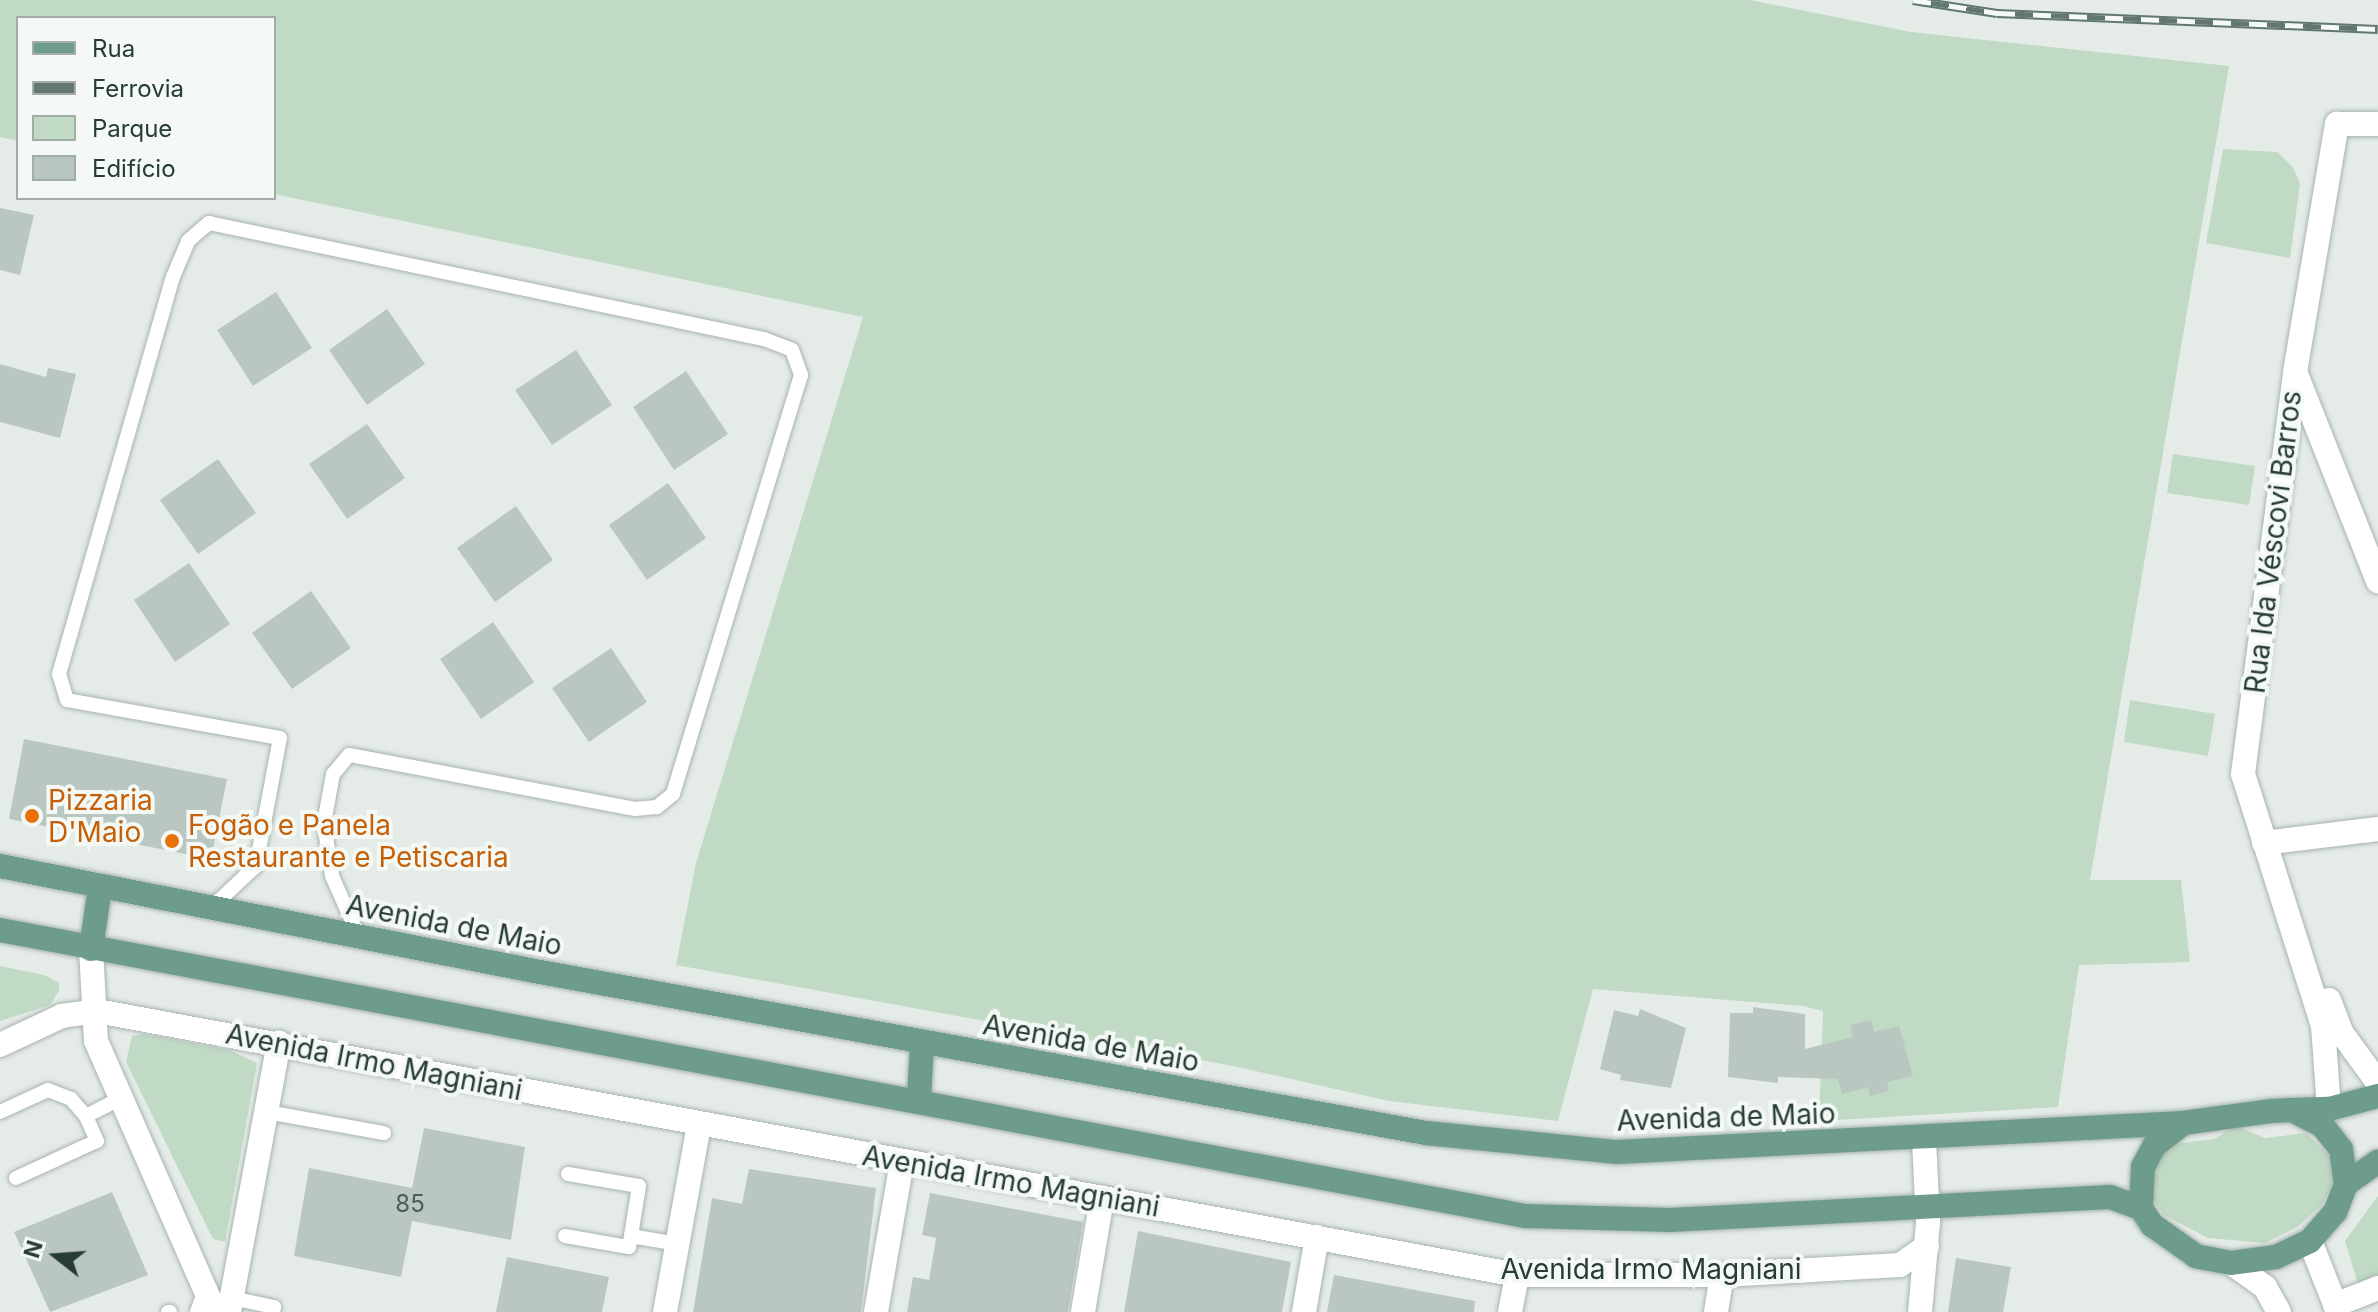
<!DOCTYPE html>
<meta charset="utf-8">
<style>
body{margin:0}
#map{position:relative;width:2378px;height:1312px;overflow:hidden;background:#e5ece8;font-family:Inter,sans-serif}
div>[style]{position:absolute}
.green>*{inset:0;background:#c0dac5}
.building>*{inset:0;background:#bac7c1}
.roads{filter:drop-shadow(0 0 2px #a8b4ae) drop-shadow(0 0 2px #a8b4ae)}
.service>*{height:14px;margin:-7px;padding:0 7px;transform-origin:7px;border-radius:7px;background:#fff}
.minor>*{height:24px;margin:-12px;padding:0 12px;transform-origin:12px;border-radius:12px;background:#fff}
.tertiary>*{height:24px;margin:-12px;padding:0 12px;transform-origin:12px;border-radius:12px;background:#fff}
.secondary>*{height:24px;margin:-12px;padding:0 12px;transform-origin:12px;border-radius:12px;background:#fff}
.primary>*{height:24px;margin:-12px;padding:0 12px;transform-origin:12px;border-radius:12px;background:#6e9c8c}
.rail>*{height:9px;margin-top:-4.5px;transform-origin:0;background:repeating-linear-gradient(90deg,#f5f9f6 0 18px,#61776f 0 36px);box-sizing:border-box;border-block:2px solid #61776f}
.dots>*{width:22px;height:22px;translate:-50% -50%;box-sizing:border-box;border:4px solid #f5f9f6;border-radius:50%}
span{translate:-50% -50%;white-space:nowrap;text-align:center;line-height:1.15;-webkit-text-stroke:8px #f5f9f6;paint-order:stroke}
.number-label{font-size:24px;color:#4b5f57}
.number-label span{-webkit-text-stroke-width:0}
.street-label{font-size:28px;color:#263c34}
.food-label{font-size:28px;color:#c56008}
.left{translate:0 -50%;text-align:left}
.legend{position:absolute;left:16px;top:16px;width:260px;height:184px;box-sizing:border-box;background:#f5f9f6;border:2px solid #a2ada8;margin:0;padding:10px 14px;list-style:none;font-size:24px;color:#263c34}
.legend li{display:flex;align-items:center;gap:16px;height:40px}
.legend b{width:40px;border:2px solid #a2ada8}
.north{position:absolute;left:16px;top:1216px;width:80px;height:80px;-webkit-text-stroke:6px #f5f9f6;paint-order:stroke;rotate:287deg;font-size:22px;font-weight:700;line-height:32px;text-align:center;color:#263c34}
.north::after{content:'';display:block;margin:auto;width:28px;height:36px;background:#263c34;clip-path:polygon(50% 0,100% 100%,50% 72%,0 100%)}
</style>
<div id="map">
<div class="green">
<i style="clip-path:polygon(0 0,1750px 0,1911px 32px,2229px 66px,2090px 880px,2181px 880px,2190px 962px,2079px 965px,2058px 1107px,1819px 1121px,1823px 1011px,1803px 1006px,1593px 989px,1558px 1121px,1389px 1101px,1233px 1066px,676px 965px,696px 863px,863px 317px,274px 194px,274px 18px,18px 18px,18px 141px,0 137px)"></i>
<i style="clip-path:polygon(2223px 149px,2277px 152px,2293px 167px,2300px 184px,2290px 258px,2206px 243px)"></i>
<i style="clip-path:polygon(2173px 454px,2255px 466px,2249px 505px,2167px 493px)"></i>
<i style="clip-path:polygon(2130px 700px,2215px 714px,2208px 756px,2124px 742px)"></i>
<i style="clip-path:polygon(0 966px,44px 975px,59px 983px,59px 991px,50px 1005px,0 1021px)"></i>
<i style="clip-path:polygon(144px 1034px,229px 1050px,257px 1063px,225px 1242px,213px 1239px,126px 1062px,132px 1036px)"></i>
<i style="clip-path:polygon(2236px 1126px,2265px 1138px,2306px 1133px,2334px 1160px,2334px 1181px,2322px 1205px,2297px 1227px,2265px 1243px,2208px 1238px,2164px 1215px,2151px 1197px,2148px 1175px,2159px 1156px,2175px 1144px,2214px 1139px)"></i>
<i style="clip-path:polygon(2378px 1196px,2378px 1275px,2358px 1284px,2345px 1241px)"></i>
</div>
<div class="building">
<i style="clip-path:polygon(0 208px,34px 215px,20px 275px,0 270px)"></i>
<i style="clip-path:polygon(276px 292px,312px 348px,253px 386px,217px 330px)"></i>
<i style="clip-path:polygon(387px 309px,425px 364px,367px 405px,329px 350px)"></i>
<i style="clip-path:polygon(576px 350px,612px 405px,552px 445px,515px 390px)"></i>
<i style="clip-path:polygon(0 364px,46px 377px,48px 368px,76px 374px,60px 438px,0 422px)"></i>
<i style="clip-path:polygon(686px 371px,728px 434px,674px 470px,633px 407px)"></i>
<i style="clip-path:polygon(367px 424px,405px 478px,347px 519px,309px 464px)"></i>
<i style="clip-path:polygon(218px 459px,256px 513px,198px 554px,160px 500px)"></i>
<i style="clip-path:polygon(668px 483px,706px 538px,647px 580px,609px 525px)"></i>
<i style="clip-path:polygon(516px 506px,553px 560px,495px 602px,457px 548px)"></i>
<i style="clip-path:polygon(189px 563px,230px 624px,175px 662px,134px 600px)"></i>
<i style="clip-path:polygon(311px 591px,351px 648px,292px 689px,252px 633px)"></i>
<i style="clip-path:polygon(493px 622px,534px 682px,481px 719px,440px 659px)"></i>
<i style="clip-path:polygon(611px 648px,647px 702px,589px 742px,552px 688px)"></i>
<i style="clip-path:polygon(24px 739px,227px 779px,211px 859px,9px 819px)"></i>
<i style="clip-path:polygon(1753px 1007px,1805px 1014px,1805px 1049px,1853px 1037px,1850px 1025px,1871px 1020px,1874px 1032px,1899px 1026px,1913px 1076px,1887px 1082px,1889px 1091px,1870px 1096px,1868px 1087px,1842px 1094px,1838px 1079px,1778px 1077px,1778px 1083px,1728px 1077px,1730px 1013px,1753px 1013px)"></i>
<i style="clip-path:polygon(1640px 1009px,1686px 1028px,1671px 1088px,1620px 1080px,1621px 1075px,1600px 1069px,1614px 1010px,1638px 1016px)"></i>
<i style="clip-path:polygon(424px 1128px,525px 1147px,511px 1240px,412px 1221px,401px 1277px,294px 1256px,309px 1168px,412px 1188px)"></i>
<i style="clip-path:polygon(749px 1169px,876px 1188px,861px 1312px,693px 1312px,712px 1198px,742px 1204px)"></i>
<i style="clip-path:polygon(112px 1192px,148px 1275px,50px 1312px,14px 1232px)"></i>
<i style="clip-path:polygon(930px 1193px,1083px 1222px,1068px 1312px,907px 1312px,913px 1277px,929px 1280px,936px 1238px,922px 1235px)"></i>
<i style="clip-path:polygon(1138px 1231px,1291px 1262px,1282px 1312px,1124px 1312px)"></i>
<i style="clip-path:polygon(507px 1257px,609px 1277px,602px 1312px,496px 1312px)"></i>
<i style="clip-path:polygon(1956px 1258px,2011px 1267px,2003px 1312px,1948px 1312px)"></i>
<i style="clip-path:polygon(1334px 1275px,1475px 1301px,1474px 1312px,1327px 1312px)"></i>
</div>
<div class="roads">
<div class="service">
<i style="left:210px;top:909px;width:63px;rotate:-43.1deg"></i>
<i style="left:256px;top:866px;width:130px;rotate:-79.4deg"></i>
<i style="left:280px;top:738px;width:216px;rotate:-169.9deg"></i>
<i style="left:67px;top:700px;width:27px;rotate:-107deg"></i>
<i style="left:59px;top:674px;width:413px;rotate:-74deg"></i>
<i style="left:173px;top:277px;width:39px;rotate:-67deg"></i>
<i style="left:188px;top:241px;width:28px;rotate:-41deg"></i>
<i style="left:209px;top:223px;width:567px;rotate:11.81deg"></i>
<i style="left:764px;top:339px;width:30px;rotate:21deg"></i>
<i style="left:792px;top:350px;width:27px;rotate:70deg"></i>
<i style="left:801px;top:375px;width:438px;rotate:107deg"></i>
<i style="left:673px;top:794px;width:21px;rotate:141deg"></i>
<i style="left:657px;top:807px;width:22px;rotate:175deg"></i>
<i style="left:635px;top:809px;width:291px;rotate:-169.3deg"></i>
<i style="left:349px;top:755px;width:25px;rotate:130deg"></i>
<i style="left:333px;top:774px;width:50px;rotate:100.4deg"></i>
<i style="left:324px;top:823px;width:54px;rotate:81.4deg"></i>
<i style="left:332px;top:876px;width:67px;rotate:66.1deg"></i>
<i style="left:0;top:1112px;width:53px;rotate:-24.6deg"></i>
<i style="left:48px;top:1090px;width:25px;rotate:21deg"></i>
<i style="left:71px;top:1099px;width:23px;rotate:49deg"></i>
<i style="left:86px;top:1116px;width:38px;rotate:-27deg"></i>
<i style="left:267px;top:1112px;width:119px;rotate:10.2deg"></i>
<i style="left:568px;top:1174px;width:72px;rotate:9.6deg"></i>
<i style="left:639px;top:1186px;width:51px;rotate:99.1deg"></i>
<i style="left:16px;top:1178px;width:89px;rotate:-24.6deg"></i>
<i style="left:97px;top:1141px;width:27px;rotate:-114deg"></i>
<i style="left:565px;top:1236px;width:65px;rotate:9.8deg"></i>
<i style="left:629px;top:1247px;width:11px;rotate:-80deg"></i>
<i style="left:631px;top:1236px;width:48px;rotate:9.7deg"></i>
<i style="left:232px;top:1298px;width:43px;rotate:12.1deg"></i>
<i style="left:274px;top:1307px;width:5px;rotate:101deg"></i>
<i style="left:168px;top:1312px;width:2px"></i>
<i style="left:197px;top:1312px;width:23px;rotate:-70deg"></i>
</div>
<div class="minor">
<i style="left:2296px;top:374px;width:223px;rotate:68.4deg"></i>
<i style="left:2264px;top:843px;width:115px;rotate:-7deg"></i>
<i style="left:91px;top:949px;width:92px;rotate:86.9deg"></i>
<i style="left:96px;top:1041px;width:296px;rotate:66.3deg"></i>
<i style="left:2329px;top:1000px;width:34px;rotate:69deg"></i>
<i style="left:2341px;top:1032px;width:63px;rotate:54deg"></i>
<i style="left:0;top:1045px;width:68px;rotate:-25.1deg"></i>
<i style="left:62px;top:1016px;width:35px;rotate:-8deg"></i>
<i style="left:2329px;top:1109px;width:83px;rotate:-94.1deg"></i>
<i style="left:2323px;top:1026px;width:264px;rotate:-107.6deg"></i>
<i style="left:2243px;top:774px;width:405px;rotate:-82.6deg"></i>
<i style="left:2295px;top:372px;width:252px;rotate:-80.4deg"></i>
<i style="left:2337px;top:124px;width:41px"></i>
<i style="left:2335px;top:1305px;width:46px;rotate:-21.6deg"></i>
<i style="left:229px;top:1312px;width:274px;rotate:-79.5deg"></i>
<i style="left:876px;top:1312px;width:153px;rotate:-80.2deg"></i>
<i style="left:1083px;top:1312px;width:116px;rotate:-80.5deg"></i>
<i style="left:1304px;top:1312px;width:76px;rotate:-80.2deg"></i>
<i style="left:1510px;top:1312px;width:38px;rotate:-79deg"></i>
<i style="left:1716px;top:1312px;width:37px;rotate:-81deg"></i>
<i style="left:1920px;top:1312px;width:90px;rotate:-84.9deg"></i>
<i style="left:1928px;top:1222px;width:81px;rotate:-92.8deg"></i>
</div>
<div class="tertiary">
<i style="left:97px;top:1011px;width:1444px;rotate:10.53deg"></i>
<i style="left:1517px;top:1275px;width:205px"></i>
<i style="left:1722px;top:1275px;width:178px;rotate:-3.2deg"></i>
<i style="left:1900px;top:1265px;width:33px;rotate:-35deg"></i>
<i style="left:665px;top:1312px;width:190px;rotate:-79.7deg"></i>
</div>
<div class="secondary">
<i style="left:2310px;top:1241px;width:76px;rotate:68.5deg"></i>
<i style="left:2231px;top:1263px;width:42px;rotate:35.2deg"></i>
<i style="left:2265px;top:1287px;width:29px;rotate:61deg"></i>
</div>
<div class="primary">
<i style="left:0;top:866px;width:550px;rotate:11.11deg"></i>
<i style="left:540px;top:972px;width:901px;rotate:10.3deg"></i>
<i style="left:1426px;top:1133px;width:192px;rotate:5.7deg"></i>
<i style="left:1617px;top:1152px;width:567px;rotate:-2.93deg"></i>
<i style="left:0;top:930px;width:1553px;rotate:10.62deg"></i>
<i style="left:1526px;top:1216px;width:144px;rotate:1.6deg"></i>
<i style="left:1670px;top:1220px;width:441px;rotate:-3deg"></i>
<i style="left:2110px;top:1197px;width:33px;rotate:20deg"></i>
<i style="left:91px;top:949px;width:63px;rotate:-81.7deg"></i>
<i style="left:919px;top:1098px;width:54px;rotate:-86.8deg"></i>
<i style="left:2292px;top:1110px;width:34px;rotate:27deg"></i>
<i style="left:2322px;top:1125px;width:31px;rotate:52deg"></i>
<i style="left:2341px;top:1149px;width:35px;rotate:82deg"></i>
<i style="left:2346px;top:1184px;width:30px;rotate:111deg"></i>
<i style="left:2335px;top:1212px;width:38px;rotate:131deg"></i>
<i style="left:2310px;top:1241px;width:38px;rotate:155deg"></i>
<i style="left:2276px;top:1257px;width:45px;rotate:172.4deg"></i>
<i style="left:2231px;top:1263px;width:36px;rotate:-169deg"></i>
<i style="left:2196px;top:1256px;width:54px;rotate:-144.8deg"></i>
<i style="left:2152px;top:1225px;width:20px;rotate:-123deg"></i>
<i style="left:2141px;top:1208px;width:41px;rotate:-87.2deg"></i>
<i style="left:2143px;top:1167px;width:24px;rotate:-62deg"></i>
<i style="left:2154px;top:1146px;width:37px;rotate:-38deg"></i>
<i style="left:2183px;top:1123px;width:90px;rotate:-7.7deg"></i>
<i style="left:2272px;top:1111px;width:20px;rotate:-3deg"></i>
<i style="left:2292px;top:1110px;width:37px;rotate:-2deg"></i>
<i style="left:2329px;top:1109px;width:51px;rotate:-14.9deg"></i>
<i style="left:2346px;top:1184px;width:39px;rotate:-35deg"></i>
</div>
</div>
<div class="rail">
<i style="left:1913px;top:0;width:85px;rotate:8.8deg"></i>
<i style="left:1997px;top:13px;width:381px;rotate:2.4deg"></i>
</div>
<div class="dots">
<i style="left:32px;top:816px;background:#e8710a"></i>
<i style="left:172px;top:841px;background:#e8710a"></i>
</div>
<div class="number-label">
<span style="left:410px;top:1204px">85</span>
</div>
<div class="street-label">
<span style="left:2273px;top:542px;rotate:-83deg">Rua Ida Véscovi Barros</span>
<span style="left:454px;top:925px;rotate:11deg">Avenida de Maio</span>
<span style="left:1091px;top:1043px;rotate:10deg">Avenida de Maio</span>
<span style="left:374px;top:1062px;rotate:11deg">Avenida Irmo Magniani</span>
<span style="left:1726px;top:1117px;rotate:-2deg">Avenida de Maio</span>
<span style="left:1011px;top:1181px;rotate:10deg">Avenida Irmo Magniani</span>
<span style="left:1651px;top:1269px">Avenida Irmo Magniani</span>
</div>
<div class="food-label">
<span class="left" style="left:48px;top:816px">Pizzaria<br>D'Maio</span>
<span class="left" style="left:188px;top:841px">Fogão e Panela<br>Restaurante e Petiscaria</span>
</div>
<ul class="legend">
<li><b style="height:10px;background:#6e9c8c"></b>Rua</li>
<li><b style="height:10px;background:#61776f"></b>Ferrovia</li>
<li><b style="height:22px;background:#c0dac5"></b>Parque</li>
<li><b style="height:22px;background:#bac7c1"></b>Edifício</li>
</ul>
<div class="north">N</div>
</div>
